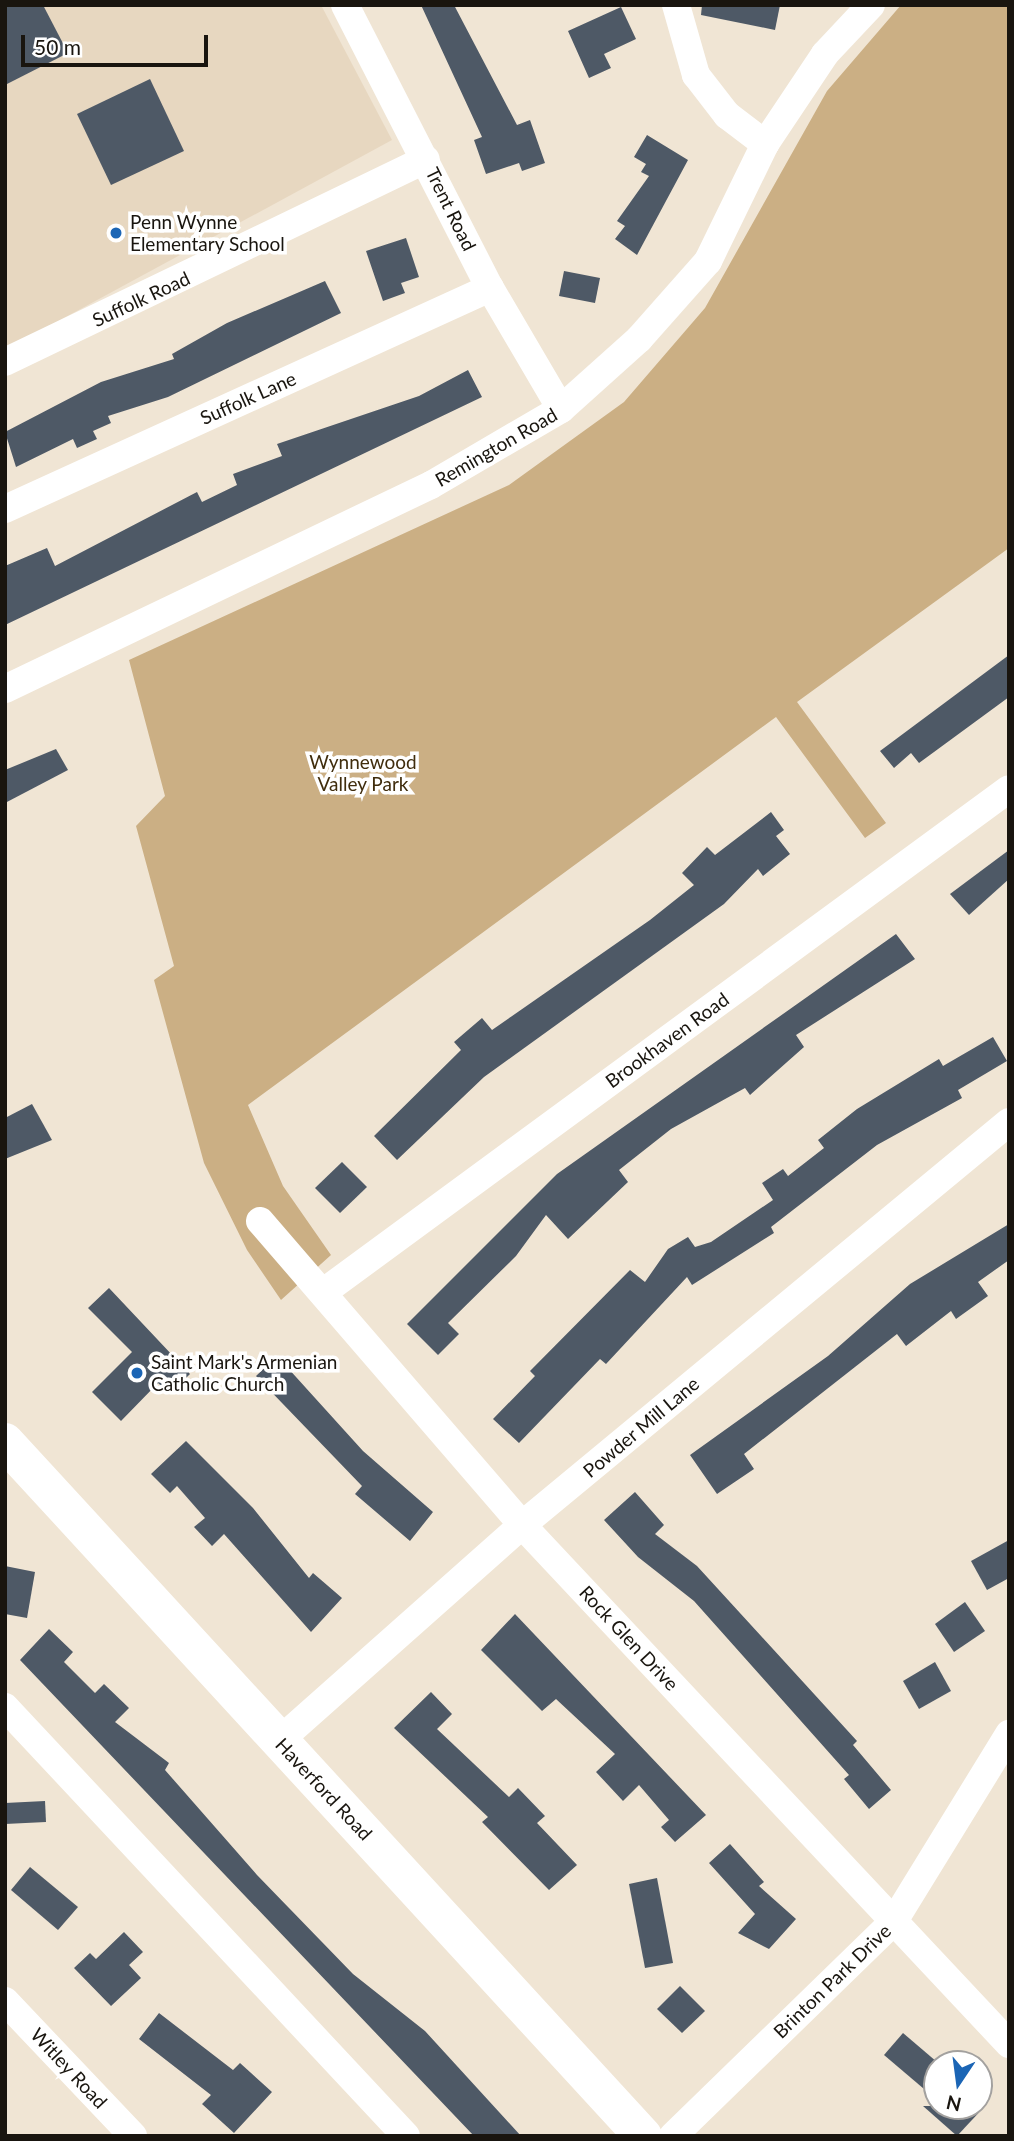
<!DOCTYPE html>
<style>
body{margin:0}
#map{position:relative;width:1014px;height:2141px;overflow:hidden;background:#f0e5d4;font-family:Lato,sans-serif}
div>[style]{position:absolute}
.built>*{inset:0;background:#e7d7c0}
.green>*{inset:0;background:#cbaf84}
.building>*{inset:0;background:#4e5966}
.minor>*{height:28px;margin:-14px;padding:0 14px;transform-origin:14px;border-radius:14px;background:#fff}
.primary>*{height:38px;margin:-19px;padding:0 19px;transform-origin:19px;border-radius:19px;background:#fff}
.dots>*{width:19px;height:19px;translate:-50% -50%;box-sizing:border-box;border:4px solid #fff;border-radius:50%}
span{translate:-50% -50%;white-space:nowrap;text-align:center;line-height:1.15;-webkit-text-stroke:7px #fff;paint-order:stroke}
.street-label{font-size:19px;color:#19150f}
.poi-label{font-size:19px;color:#19150f}
.left{translate:0 -50%;text-align:left}
.park-label{font-size:19px;color:#402d0d}
.frame{position:absolute;inset:0;border:7px solid #19150f;pointer-events:none}
.north{position:absolute;left:923px;top:2050px;width:70px;height:70px;box-sizing:border-box;background:#fff;border:2px solid #a3a19f;border-radius:50%;rotate:193deg;font-size:19px;font-weight:700;line-height:28px;text-align:center;color:#19150f}
.north::after{content:'';display:block;margin:auto;width:24px;height:32px;background:#1b65b5;clip-path:polygon(50% 0,100% 100%,50% 72%,0 100%)}
.scale{position:absolute;left:21px;top:35px;width:187px;height:32px;box-sizing:border-box;border:4px solid #19150f;border-top:0;padding-left:9px;font-size:21px;line-height:24px;white-space:nowrap;color:#19150f;-webkit-text-stroke:5px #fff;paint-order:stroke}
</style>
<div id="map">
<div class="built">
<i style="clip-path:polygon(5px 5px,321px 5px,392px 140px,5px 350px)"></i>
</div>
<div class="green">
<i style="clip-path:polygon(901px 5px,1009px 5px,1009px 548px,797px 702px,886px 823px,865px 838px,776px 717px,248px 1105px,283px 1186px,331px 1255px,281px 1300px,247px 1250px,204px 1163px,154px 980px,174px 966px,136px 826px,165px 796px,129px 660px,509px 485px,624px 402px,705px 308px,827px 91px)"></i>
</div>
<div class="building">
<i style="clip-path:polygon(5px 5px,43px 5px,68px 53px,5px 85px)"></i>
<i style="clip-path:polygon(421px 5px,454px 5px,517px 125px,530px 120px,545px 163px,522px 171px,519px 163px,486px 174px,474px 140px,482px 137px)"></i>
<i style="clip-path:polygon(702px 5px,780px 5px,775px 30px,701px 15px)"></i>
<i style="clip-path:polygon(621px 7px,636px 39px,604px 54px,611px 68px,589px 78px,568px 31px)"></i>
<i style="clip-path:polygon(150px 79px,184px 151px,111px 185px,77px 114px)"></i>
<i style="clip-path:polygon(647px 135px,688px 160px,637px 255px,615px 239px,625px 226px,617px 221px,649px 176px,641px 172px,646px 164px,634px 157px)"></i>
<i style="clip-path:polygon(406px 238px,419px 277px,401px 283px,405px 293px,383px 301px,366px 251px)"></i>
<i style="clip-path:polygon(564px 271px,600px 278px,595px 303px,559px 296px)"></i>
<i style="clip-path:polygon(325px 281px,341px 313px,168px 397px,108px 416px,111px 423px,93px 431px,97px 439px,77px 448px,73px 439px,16px 467px,5px 432px,101px 382px,174px 359px,172px 354px,227px 323px)"></i>
<i style="clip-path:polygon(468px 370px,482px 397px,5px 625px,5px 566px,47px 548px,55px 566px,197px 492px,202px 502px,237px 485px,233px 474px,282px 456px,277px 444px,419px 396px)"></i>
<i style="clip-path:polygon(1009px 655px,1009px 697px,919px 763px,911px 753px,894px 768px,880px 751px)"></i>
<i style="clip-path:polygon(56px 749px,68px 770px,5px 803px,5px 770px)"></i>
<i style="clip-path:polygon(771px 812px,784px 830px,776px 836px,790px 854px,763px 876px,758px 869px,724px 904px,484px 1077px,397px 1160px,374px 1136px,461px 1050px,454px 1042px,482px 1018px,492px 1030px,650px 920px,694px 885px,682px 873px,707px 847px,715px 855px)"></i>
<i style="clip-path:polygon(1009px 850px,1009px 879px,969px 915px,950px 894px)"></i>
<i style="clip-path:polygon(896px 934px,915px 959px,796px 1035px,804px 1047px,750px 1095px,745px 1088px,671px 1129px,619px 1170px,628px 1182px,568px 1239px,546px 1215px,516px 1256px,448px 1323px,459px 1334px,438px 1355px,407px 1324px,557px 1174px)"></i>
<i style="clip-path:polygon(993px 1037px,1007px 1061px,958px 1090px,962px 1098px,877px 1145px,771px 1227px,774px 1233px,692px 1285px,687px 1277px,606px 1364px,600px 1359px,519px 1443px,493px 1419px,535px 1376px,530px 1371px,630px 1270px,645px 1282px,668px 1249px,688px 1237px,695px 1247px,711px 1242px,773px 1200px,762px 1183px,783px 1169px,788px 1176px,824px 1148px,818px 1140px,857px 1109px,939px 1059px,943px 1066px)"></i>
<i style="clip-path:polygon(32px 1104px,52px 1140px,5px 1159px,5px 1118px)"></i>
<i style="clip-path:polygon(342px 1162px,367px 1187px,340px 1213px,315px 1188px)"></i>
<i style="clip-path:polygon(1009px 1224px,1009px 1260px,978px 1282px,988px 1296px,956px 1319px,951px 1311px,906px 1346px,897px 1334px,744px 1454px,754px 1469px,717px 1494px,690px 1455px,828px 1356px,910px 1284px)"></i>
<i style="clip-path:polygon(109px 1288px,190px 1374px,170px 1394px,158px 1383px,121px 1421px,92px 1392px,132px 1352px,88px 1308px)"></i>
<i style="clip-path:polygon(277px 1356px,363px 1451px,433px 1512px,410px 1541px,355px 1494px,362px 1486px,256px 1376px)"></i>
<i style="clip-path:polygon(186px 1441px,253px 1508px,309px 1578px,313px 1573px,342px 1598px,311px 1632px,224px 1534px,212px 1546px,194px 1527px,205px 1518px,177px 1486px,170px 1493px,151px 1474px)"></i>
<i style="clip-path:polygon(635px 1492px,664px 1525px,655px 1534px,697px 1566px,857px 1741px,853px 1745px,891px 1790px,869px 1809px,844px 1779px,849px 1775px,694px 1601px,638px 1557px,604px 1520px)"></i>
<i style="clip-path:polygon(1009px 1540px,1009px 1578px,987px 1590px,971px 1561px)"></i>
<i style="clip-path:polygon(5px 1566px,35px 1572px,27px 1618px,5px 1614px)"></i>
<i style="clip-path:polygon(965px 1602px,985px 1631px,954px 1652px,935px 1624px)"></i>
<i style="clip-path:polygon(515px 1614px,706px 1815px,675px 1842px,661px 1827px,669px 1820px,639px 1785px,623px 1801px,596px 1772px,615px 1754px,556px 1699px,542px 1711px,481px 1650px)"></i>
<i style="clip-path:polygon(49px 1629px,73px 1652px,64px 1662px,95px 1693px,104px 1684px,129px 1708px,115px 1722px,169px 1763px,165px 1770px,257px 1875px,353px 1974px,425px 2031px,521px 2136px,474px 2136px,20px 1660px)"></i>
<i style="clip-path:polygon(935px 1662px,951px 1691px,919px 1709px,903px 1681px)"></i>
<i style="clip-path:polygon(431px 1692px,452px 1714px,437px 1729px,509px 1797px,518px 1788px,545px 1816px,537px 1823px,577px 1865px,549px 1890px,482px 1822px,488px 1817px,394px 1728px)"></i>
<i style="clip-path:polygon(45px 1801px,46px 1822px,5px 1824px,5px 1803px)"></i>
<i style="clip-path:polygon(730px 1844px,764px 1882px,759px 1886px,796px 1919px,769px 1949px,738px 1933px,755px 1914px,709px 1863px)"></i>
<i style="clip-path:polygon(30px 1867px,78px 1907px,58px 1930px,11px 1890px)"></i>
<i style="clip-path:polygon(657px 1878px,673px 1963px,645px 1968px,629px 1884px)"></i>
<i style="clip-path:polygon(124px 1932px,143px 1952px,129px 1965px,141px 1978px,111px 2006px,74px 1968px,90px 1953px,96px 1959px)"></i>
<i style="clip-path:polygon(680px 1986px,705px 2011px,682px 2033px,657px 2009px)"></i>
<i style="clip-path:polygon(159px 2013px,233px 2070px,240px 2063px,272px 2092px,234px 2133px,202px 2104px,211px 2095px,139px 2039px)"></i>
<i style="clip-path:polygon(903px 2033px,937px 2062px,937px 2100px,884px 2055px)"></i>
<i style="clip-path:polygon(923px 2106px,985px 2106px,957px 2136px)"></i>
</div>
<div class="minor">
<i style="left:345px;top:5px;width:318px;rotate:62.9deg"></i>
<i style="left:490px;top:288px;width:140px;rotate:59.6deg"></i>
<i style="left:676px;top:5px;width:73px;rotate:74.1deg"></i>
<i style="left:696px;top:75px;width:51px;rotate:52.2deg"></i>
<i style="left:727px;top:115px;width:48px;rotate:37.3deg"></i>
<i style="left:5px;top:362px;width:467px;rotate:-25.7deg"></i>
<i style="left:5px;top:509px;width:533px;rotate:-24.5deg"></i>
<i style="left:5px;top:689px;width:472px;rotate:-25.6deg"></i>
<i style="left:431px;top:485px;width:151px;rotate:-30.3deg"></i>
<i style="left:561px;top:409px;width:105px;rotate:-41.9deg"></i>
<i style="left:639px;top:339px;width:104px;rotate:-48.5deg"></i>
<i style="left:708px;top:261px;width:130px;rotate:-64deg"></i>
<i style="left:765px;top:144px;width:108px;rotate:-56.3deg"></i>
<i style="left:825px;top:54px;width:67px;rotate:-46.8deg"></i>
<i style="left:260px;top:1221px;width:401px;rotate:49.2deg"></i>
<i style="left:522px;top:1525px;width:712px;rotate:46.82deg"></i>
<i style="left:325px;top:1291px;width:848px;rotate:-36.28deg"></i>
<i style="left:5px;top:1707px;width:587px;rotate:46.93deg"></i>
<i style="left:280px;top:1740px;width:324px;rotate:-41.6deg"></i>
<i style="left:522px;top:1525px;width:632px;rotate:-39.61deg"></i>
<i style="left:5px;top:2001px;width:186px;rotate:46.5deg"></i>
<i style="left:673px;top:2136px;width:308px;rotate:-44.2deg"></i>
<i style="left:894px;top:1921px;width:220px;rotate:-58.4deg"></i>
</div>
<div class="primary">
<i style="left:5px;top:1442px;width:943px;rotate:47.41deg"></i>
</div>
<div class="dots">
<i style="left:116px;top:233px;background:#1b65b5"></i>
<i style="left:137px;top:1373px;background:#1b65b5"></i>
</div>
<div class="street-label">
<span style="left:451px;top:209px;rotate:64deg">Trent Road</span>
<span style="left:141px;top:299px;rotate:-25deg">Suffolk Road</span>
<span style="left:248px;top:398px;rotate:-24deg">Suffolk Lane</span>
<span style="left:496px;top:447px;rotate:-30deg">Remington Road</span>
<span style="left:667px;top:1040px;rotate:-36deg">Brookhaven Road</span>
<span style="left:641px;top:1427px;rotate:-40deg">Powder Mill Lane</span>
<span style="left:629px;top:1638px;rotate:47deg">Rock Glen Drive</span>
<span style="left:324px;top:1789px;rotate:47deg">Haverford Road</span>
<span style="left:832px;top:1981px;rotate:-44deg">Brinton Park Drive</span>
<span style="left:69px;top:2068px;rotate:47deg">Witley Road</span>
</div>
<div class="poi-label">
<span class="left" style="left:130px;top:233px">Penn Wynne<br>Elementary School</span>
<span class="left" style="left:151px;top:1373px">Saint Mark's Armenian<br>Catholic Church</span>
</div>
<div class="park-label">
<span style="left:363px;top:773px">Wynnewood<br>Valley Park</span>
</div>
<div class="frame"></div>
<div class="north">N</div>
<div class="scale">50 m</div>
</div>
